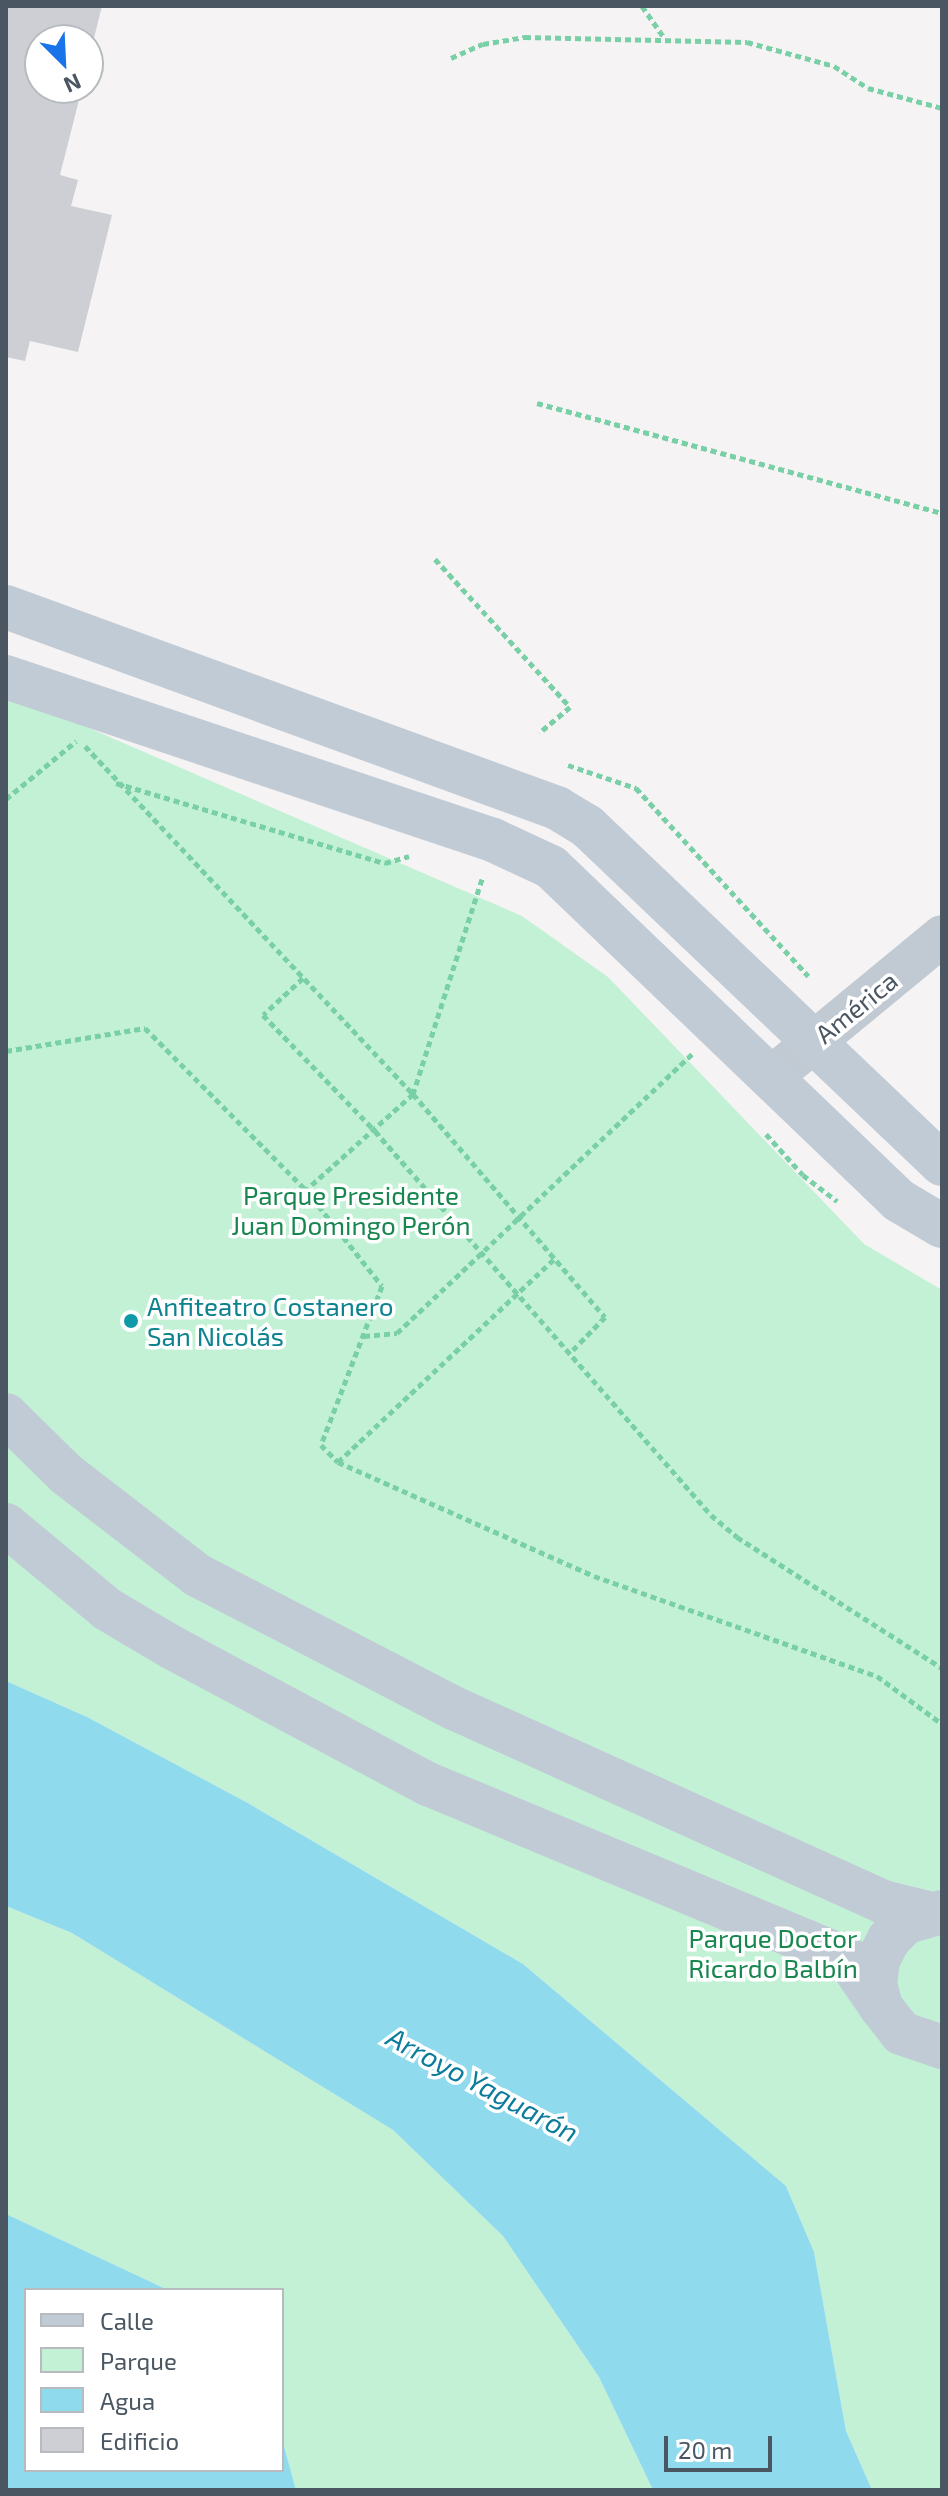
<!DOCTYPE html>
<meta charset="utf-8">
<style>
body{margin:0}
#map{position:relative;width:948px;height:2496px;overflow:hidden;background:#f5f3f3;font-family:"Exo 2",sans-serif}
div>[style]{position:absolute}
.green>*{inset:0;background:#c3f1d5}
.water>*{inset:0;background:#90daee}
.building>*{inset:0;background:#cdcfd5}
.path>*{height:5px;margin-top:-2.5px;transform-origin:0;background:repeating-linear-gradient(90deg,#7ad0a6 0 6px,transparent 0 10px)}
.minor>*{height:42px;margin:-21px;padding:0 21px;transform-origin:21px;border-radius:21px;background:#c1cad2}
.secondary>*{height:44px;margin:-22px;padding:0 22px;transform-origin:22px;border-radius:22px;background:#c1cbd6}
.dots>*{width:22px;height:22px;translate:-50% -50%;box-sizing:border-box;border:4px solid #fff;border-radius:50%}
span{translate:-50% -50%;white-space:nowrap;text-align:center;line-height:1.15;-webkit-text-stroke:7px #fff;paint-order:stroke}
.street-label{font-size:26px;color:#4a5661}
.park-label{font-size:26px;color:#17864f}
.culture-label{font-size:26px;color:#0d838f}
.left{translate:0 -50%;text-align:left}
.water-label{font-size:28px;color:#0c7c9b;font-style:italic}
.frame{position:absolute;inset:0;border:8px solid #4a5661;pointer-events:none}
.legend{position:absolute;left:24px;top:2288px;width:260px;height:184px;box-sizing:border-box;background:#fff;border:2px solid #b7bbc0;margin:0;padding:10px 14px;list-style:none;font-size:24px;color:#4a5661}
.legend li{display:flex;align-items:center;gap:16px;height:40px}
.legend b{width:40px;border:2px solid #b7bbc0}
.north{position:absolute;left:24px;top:24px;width:80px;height:80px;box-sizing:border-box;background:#fff;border:2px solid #b7bbc0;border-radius:50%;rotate:156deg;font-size:22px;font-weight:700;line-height:32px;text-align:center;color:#4a5661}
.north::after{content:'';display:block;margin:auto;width:28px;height:36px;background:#1a73e8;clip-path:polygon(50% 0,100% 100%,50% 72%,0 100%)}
.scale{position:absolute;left:664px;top:2436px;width:108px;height:36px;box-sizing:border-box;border:4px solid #4a5661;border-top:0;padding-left:10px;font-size:24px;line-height:28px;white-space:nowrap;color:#4a5661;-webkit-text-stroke:6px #fff;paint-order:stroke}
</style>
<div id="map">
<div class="green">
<i style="clip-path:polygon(6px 692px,522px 916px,608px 977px,864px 1244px,942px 1290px,942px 2490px,872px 2490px,846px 2431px,814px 2252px,786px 2186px,523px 1964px,246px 1802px,87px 1717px,6px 1681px)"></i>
<i style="clip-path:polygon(6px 1906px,72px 1933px,393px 2130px,503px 2236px,599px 2377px,653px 2490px,296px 2490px,282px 2439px,282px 2290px,168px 2290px,6px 2214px)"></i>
</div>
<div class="water">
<i style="clip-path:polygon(6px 1681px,87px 1717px,246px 1802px,523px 1964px,786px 2186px,814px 2252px,846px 2431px,872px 2490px,653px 2490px,599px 2377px,503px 2236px,393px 2130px,72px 1933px,6px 1906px)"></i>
<i style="clip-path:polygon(6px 2214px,168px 2290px,26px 2290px,26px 2470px,282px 2470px,282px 2439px,296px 2490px,6px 2490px)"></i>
</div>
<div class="building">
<i style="clip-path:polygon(6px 6px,102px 6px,89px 58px,88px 40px,40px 40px,40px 88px,82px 88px,60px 175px,78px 180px,71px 206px,112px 215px,78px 352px,30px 341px,25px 361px,6px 357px)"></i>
</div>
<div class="path">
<i style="left:642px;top:6px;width:39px;rotate:55deg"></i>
<i style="left:451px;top:58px;width:35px;rotate:-24deg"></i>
<i style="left:483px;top:44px;width:43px;rotate:-9.5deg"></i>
<i style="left:525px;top:37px;width:222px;rotate:1.3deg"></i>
<i style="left:747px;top:42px;width:90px;rotate:15.4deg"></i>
<i style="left:834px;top:66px;width:40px;rotate:32.9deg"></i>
<i style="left:868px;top:88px;width:77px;rotate:15.1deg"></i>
<i style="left:537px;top:403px;width:420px;rotate:15.2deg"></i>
<i style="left:435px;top:559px;width:200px;rotate:47.6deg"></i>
<i style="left:570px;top:707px;width:40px;rotate:140deg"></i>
<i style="left:85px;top:746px;width:478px;rotate:46.7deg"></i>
<i style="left:413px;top:1094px;width:294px;rotate:49.3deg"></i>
<i style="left:605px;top:1317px;width:50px;rotate:134.2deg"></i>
<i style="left:568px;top:765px;width:72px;rotate:18.7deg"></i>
<i style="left:636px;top:788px;width:255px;rotate:47.5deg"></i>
<i style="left:116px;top:783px;width:281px;rotate:16.6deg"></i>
<i style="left:385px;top:863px;width:25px;rotate:-16deg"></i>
<i style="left:6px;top:799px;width:91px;rotate:-39.6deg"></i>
<i style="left:482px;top:879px;width:226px;rotate:107.8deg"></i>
<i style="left:413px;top:1094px;width:144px;rotate:138.1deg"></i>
<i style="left:306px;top:1190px;width:122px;rotate:51.6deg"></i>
<i style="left:382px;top:1286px;width:170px;rotate:111deg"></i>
<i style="left:321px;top:1445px;width:24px;rotate:45deg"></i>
<i style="left:338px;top:1462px;width:280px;rotate:24deg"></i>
<i style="left:594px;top:1576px;width:300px;rotate:19.5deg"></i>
<i style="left:877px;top:1676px;width:81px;rotate:36.4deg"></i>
<i style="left:303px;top:978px;width:54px;rotate:137.2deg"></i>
<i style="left:263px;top:1015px;width:161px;rotate:46deg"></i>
<i style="left:375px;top:1131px;width:510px;rotate:48.81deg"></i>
<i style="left:711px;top:1515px;width:34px;rotate:40deg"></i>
<i style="left:737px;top:1537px;width:243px;rotate:32.6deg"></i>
<i style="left:6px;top:1051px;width:141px;rotate:-9.4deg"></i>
<i style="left:145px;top:1028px;width:228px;rotate:45.2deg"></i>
<i style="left:766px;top:1134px;width:55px;rotate:47.9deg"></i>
<i style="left:803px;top:1175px;width:43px;rotate:37.4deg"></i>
<i style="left:364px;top:1336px;width:33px;rotate:-5deg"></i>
<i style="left:397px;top:1333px;width:406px;rotate:-43.4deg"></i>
<i style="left:338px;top:1462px;width:298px;rotate:-43.2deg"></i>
</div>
<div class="minor">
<i style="left:770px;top:1078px;width:223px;rotate:-39.5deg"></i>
</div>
<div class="secondary">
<i style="left:6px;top:607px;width:587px;rotate:20.04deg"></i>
<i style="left:557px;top:808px;width:35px;rotate:31deg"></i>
<i style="left:587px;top:826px;width:490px;rotate:43.6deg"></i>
<i style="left:6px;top:677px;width:514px;rotate:18.51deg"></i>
<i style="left:493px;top:840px;width:64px;rotate:25deg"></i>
<i style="left:551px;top:867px;width:481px;rotate:43.8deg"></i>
<i style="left:898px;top:1200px;width:51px;rotate:30.6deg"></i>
<i style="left:6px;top:1415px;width:84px;rotate:44.5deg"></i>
<i style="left:66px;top:1474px;width:165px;rotate:37.6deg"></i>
<i style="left:197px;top:1575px;width:292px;rotate:27.4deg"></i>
<i style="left:456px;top:1709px;width:469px;rotate:24.3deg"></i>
<i style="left:883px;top:1902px;width:46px;rotate:13.7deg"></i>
<i style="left:6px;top:1525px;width:131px;rotate:39.7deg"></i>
<i style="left:107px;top:1609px;width:77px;rotate:30.6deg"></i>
<i style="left:173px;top:1648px;width:289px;rotate:28.1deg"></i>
<i style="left:428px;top:1784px;width:455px;rotate:22.6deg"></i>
<i style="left:848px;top:1959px;width:58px;rotate:55.5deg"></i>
<i style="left:942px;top:1912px;width:37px;rotate:164deg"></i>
<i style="left:906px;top:1922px;width:24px;rotate:135deg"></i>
<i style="left:889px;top:1939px;width:24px;rotate:118deg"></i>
<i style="left:878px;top:1960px;width:24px;rotate:97deg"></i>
<i style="left:875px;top:1984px;width:24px;rotate:75deg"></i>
<i style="left:881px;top:2007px;width:33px;rotate:52deg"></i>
<i style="left:901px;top:2033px;width:43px;rotate:18.9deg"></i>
</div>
<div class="dots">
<i style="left:131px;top:1321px;background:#0f9aa8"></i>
</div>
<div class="street-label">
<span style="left:856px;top:1007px;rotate:-39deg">América</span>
</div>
<div class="park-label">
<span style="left:351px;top:1210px">Parque Presidente<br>Juan Domingo Perón</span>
<span style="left:773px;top:1953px">Parque Doctor<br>Ricardo Balbín</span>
</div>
<div class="culture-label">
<span class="left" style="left:147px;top:1321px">Anfiteatro Costanero<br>San Nicolás</span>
</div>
<div class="water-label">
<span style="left:483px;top:2084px;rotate:28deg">Arroyo Yaguarón</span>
</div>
<div class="frame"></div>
<ul class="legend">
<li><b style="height:10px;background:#c1cbd6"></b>Calle</li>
<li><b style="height:22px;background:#c3f1d5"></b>Parque</li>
<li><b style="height:22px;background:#90daee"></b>Agua</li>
<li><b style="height:22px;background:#cdcfd5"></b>Edificio</li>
</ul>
<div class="north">N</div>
<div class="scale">20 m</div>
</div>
